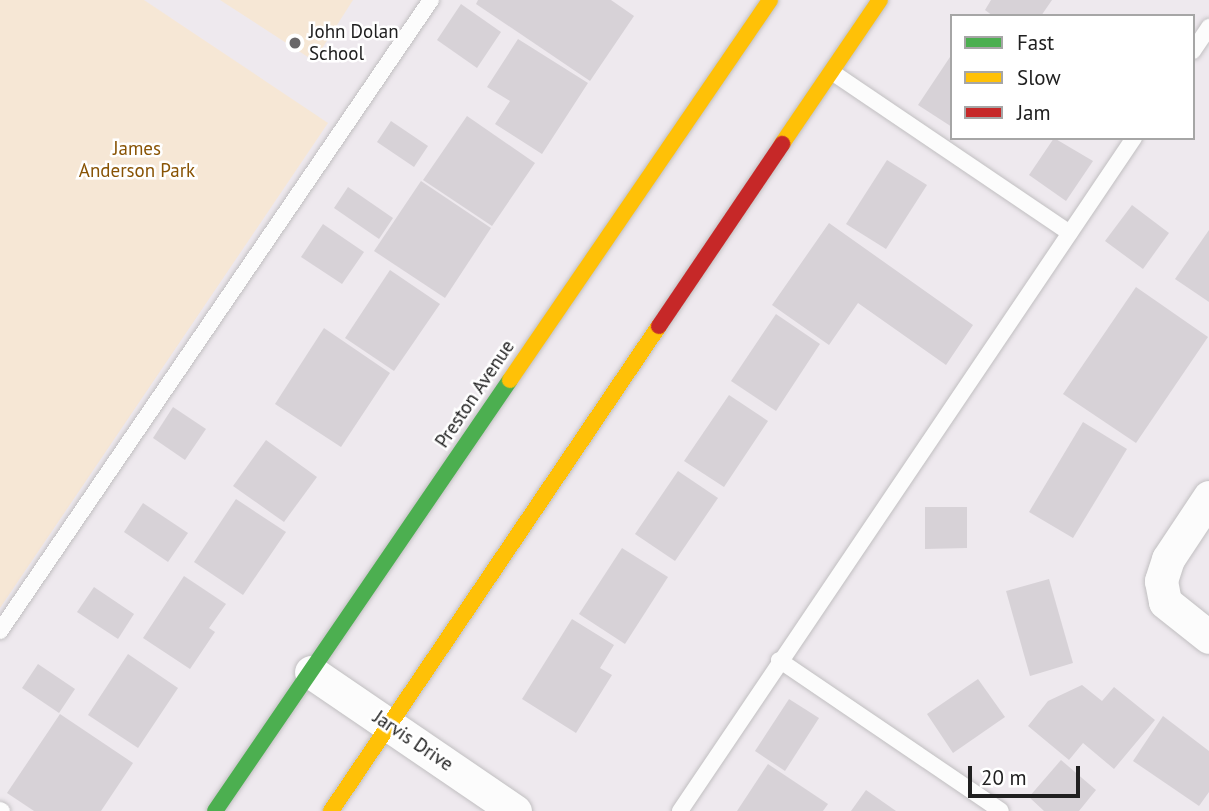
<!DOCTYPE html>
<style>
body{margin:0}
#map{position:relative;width:1209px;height:811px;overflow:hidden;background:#eee9ee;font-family:"PT Sans",sans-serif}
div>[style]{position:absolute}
.park>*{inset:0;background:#f6e7d5}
.building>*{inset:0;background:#d7d2d7}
.roads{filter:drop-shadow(0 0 2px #c1bfc1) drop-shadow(0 0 2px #c1bfc1)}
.lane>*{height:16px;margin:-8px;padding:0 8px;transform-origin:8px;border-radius:8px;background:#fcfcfc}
.street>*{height:33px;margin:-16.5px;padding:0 16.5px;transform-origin:16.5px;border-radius:16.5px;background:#fcfcfc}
.fast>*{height:16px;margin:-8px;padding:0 8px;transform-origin:8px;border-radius:8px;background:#4caf50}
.slow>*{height:16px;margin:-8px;padding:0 8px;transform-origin:8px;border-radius:8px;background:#ffc107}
.jam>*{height:16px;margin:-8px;padding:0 8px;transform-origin:8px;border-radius:8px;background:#c62828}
.dots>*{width:19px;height:19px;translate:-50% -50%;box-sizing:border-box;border:4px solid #fff;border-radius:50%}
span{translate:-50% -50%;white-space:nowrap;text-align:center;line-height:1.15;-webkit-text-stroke:5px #fff;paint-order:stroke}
.poi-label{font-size:19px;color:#202020}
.left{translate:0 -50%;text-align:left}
.park-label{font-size:19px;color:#885304}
.street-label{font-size:19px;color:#202020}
.legend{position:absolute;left:950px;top:14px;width:245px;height:126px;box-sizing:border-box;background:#fff;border:2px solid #a6a6a6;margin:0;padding:9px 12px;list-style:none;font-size:21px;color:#202020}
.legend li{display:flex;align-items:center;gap:14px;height:35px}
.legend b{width:35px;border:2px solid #a6a6a6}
.scale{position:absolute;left:968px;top:766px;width:112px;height:32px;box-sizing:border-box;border:4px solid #202020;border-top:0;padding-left:9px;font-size:21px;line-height:24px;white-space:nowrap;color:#202020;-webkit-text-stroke:5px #fff;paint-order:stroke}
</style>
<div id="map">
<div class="park">
<i style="clip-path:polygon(0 0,144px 0,328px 123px,0 608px)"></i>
<i style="clip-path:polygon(220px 0,353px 0,314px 61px)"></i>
</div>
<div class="building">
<i style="clip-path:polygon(478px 0,611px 0,634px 16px,590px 81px,476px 4px)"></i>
<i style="clip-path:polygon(991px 0,1052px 0,1041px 16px,993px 16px,985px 10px)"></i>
<i style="clip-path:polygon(461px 4px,501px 32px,477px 68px,437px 40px)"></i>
<i style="clip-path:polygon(518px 39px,588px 83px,542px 154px,495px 124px,510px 101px,487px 87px)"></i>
<i style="clip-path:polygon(952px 54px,952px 127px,918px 105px)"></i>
<i style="clip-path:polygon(467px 116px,535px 163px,492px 226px,423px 180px)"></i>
<i style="clip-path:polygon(391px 121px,428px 146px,414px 167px,377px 142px)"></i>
<i style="clip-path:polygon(1054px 138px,1093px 161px,1066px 201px,1029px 175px)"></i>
<i style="clip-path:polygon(887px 160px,927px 185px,886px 249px,846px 224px)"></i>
<i style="clip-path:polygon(421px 181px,491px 228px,445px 298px,374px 251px)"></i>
<i style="clip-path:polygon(348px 187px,393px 218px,379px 239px,334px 208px)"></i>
<i style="clip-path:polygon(1132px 205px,1169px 233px,1143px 269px,1105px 241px)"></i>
<i style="clip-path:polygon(829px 223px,973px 325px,946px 365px,858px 303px,829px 345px,772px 305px)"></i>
<i style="clip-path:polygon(323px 224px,364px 252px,342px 284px,301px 257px)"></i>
<i style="clip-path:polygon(1209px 230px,1209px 302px,1175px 279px)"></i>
<i style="clip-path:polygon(390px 270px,440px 304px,394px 371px,345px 338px)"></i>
<i style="clip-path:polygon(1136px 287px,1208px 337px,1136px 443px,1063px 394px)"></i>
<i style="clip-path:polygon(776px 314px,820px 344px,776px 411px,731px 381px)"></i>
<i style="clip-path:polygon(324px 328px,390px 373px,341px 447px,275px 404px)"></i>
<i style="clip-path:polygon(729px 395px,768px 421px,724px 487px,684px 461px)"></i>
<i style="clip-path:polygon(173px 407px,206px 429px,185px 460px,153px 438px)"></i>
<i style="clip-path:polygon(1083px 422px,1127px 449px,1073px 538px,1029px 512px)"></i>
<i style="clip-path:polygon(266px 440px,317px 477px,284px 522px,233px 486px)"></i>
<i style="clip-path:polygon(678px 471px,718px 498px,675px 561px,635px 534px)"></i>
<i style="clip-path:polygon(236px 499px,286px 532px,243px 595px,194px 562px)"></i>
<i style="clip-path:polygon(143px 503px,188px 533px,168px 562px,124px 532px)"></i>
<i style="clip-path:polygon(925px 507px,967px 507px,967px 548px,925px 549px)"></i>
<i style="clip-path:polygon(622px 548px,668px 577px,625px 644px,579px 614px)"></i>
<i style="clip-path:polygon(184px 576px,226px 604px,209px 628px,215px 632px,190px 669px,143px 638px)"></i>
<i style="clip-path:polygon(1049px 579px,1073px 663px,1030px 676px,1006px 591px)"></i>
<i style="clip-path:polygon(94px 587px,134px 614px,118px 639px,77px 612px)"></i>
<i style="clip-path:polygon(572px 619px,614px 645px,600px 668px,612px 675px,576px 733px,522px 699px)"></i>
<i style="clip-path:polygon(128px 654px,178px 688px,138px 748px,88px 715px)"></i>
<i style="clip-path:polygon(38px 664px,75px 689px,59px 713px,22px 688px)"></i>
<i style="clip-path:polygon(978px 679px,1005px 717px,953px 753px,927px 714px)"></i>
<i style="clip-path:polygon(1082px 685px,1102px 701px,1114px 687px,1155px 720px,1114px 769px,1083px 743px,1069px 760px,1028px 726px,1048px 701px)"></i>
<i style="clip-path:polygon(789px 699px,819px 718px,785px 771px,755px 751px)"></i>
<i style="clip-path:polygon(60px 714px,133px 763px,101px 811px,34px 811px,7px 793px)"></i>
<i style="clip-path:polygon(1163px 716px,1209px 751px,1209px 792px,1199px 806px,1133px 761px)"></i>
<i style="clip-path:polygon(1061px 760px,1096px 790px,1079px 811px,1044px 811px,1029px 797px)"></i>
<i style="clip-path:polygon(768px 764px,828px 804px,823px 811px,737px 811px)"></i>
<i style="clip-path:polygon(866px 790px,896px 811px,851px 811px)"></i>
</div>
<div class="roads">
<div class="lane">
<i style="left:1193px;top:51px;width:29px;rotate:-56deg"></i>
<i style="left:832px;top:72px;width:287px;rotate:34.1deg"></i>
<i style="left:0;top:631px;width:764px;rotate:-55.67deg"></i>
<i style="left:779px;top:660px;width:268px;rotate:34.2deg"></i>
<i style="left:0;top:810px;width:2px;rotate:27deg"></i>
<i style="left:680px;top:811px;width:812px;rotate:-56deg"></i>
</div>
<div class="street">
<i style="left:1209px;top:497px;width:74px;rotate:123.5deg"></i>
<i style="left:1168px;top:559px;width:23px;rotate:108deg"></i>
<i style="left:1161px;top:581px;width:21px;rotate:79deg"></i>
<i style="left:1165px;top:602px;width:56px;rotate:38.5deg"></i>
<i style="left:311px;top:672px;width:247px;rotate:34.3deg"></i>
</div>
<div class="fast">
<i style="left:215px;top:811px;width:522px;rotate:-55.61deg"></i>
</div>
<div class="slow">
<i style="left:782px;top:144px;width:174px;rotate:-55.8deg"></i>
<i style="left:510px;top:380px;width:460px;rotate:-55.6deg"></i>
<i style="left:331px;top:811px;width:585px;rotate:-55.93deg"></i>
</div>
<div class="jam">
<i style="left:659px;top:326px;width:220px;rotate:-55.9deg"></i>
</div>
</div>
<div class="dots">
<i style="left:295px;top:43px;background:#686668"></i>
</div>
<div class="poi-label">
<span class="left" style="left:309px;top:43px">John Dolan<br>School</span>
</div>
<div class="park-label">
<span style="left:137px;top:160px">James<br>Anderson Park</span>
</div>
<div class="street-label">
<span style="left:475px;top:394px;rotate:-56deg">Preston Avenue</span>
<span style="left:413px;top:741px;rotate:34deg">Jarvis Drive</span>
</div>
<ul class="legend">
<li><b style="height:9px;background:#4caf50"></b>Fast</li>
<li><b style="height:9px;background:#ffc107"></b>Slow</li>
<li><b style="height:9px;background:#c62828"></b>Jam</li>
</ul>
<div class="scale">20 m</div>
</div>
